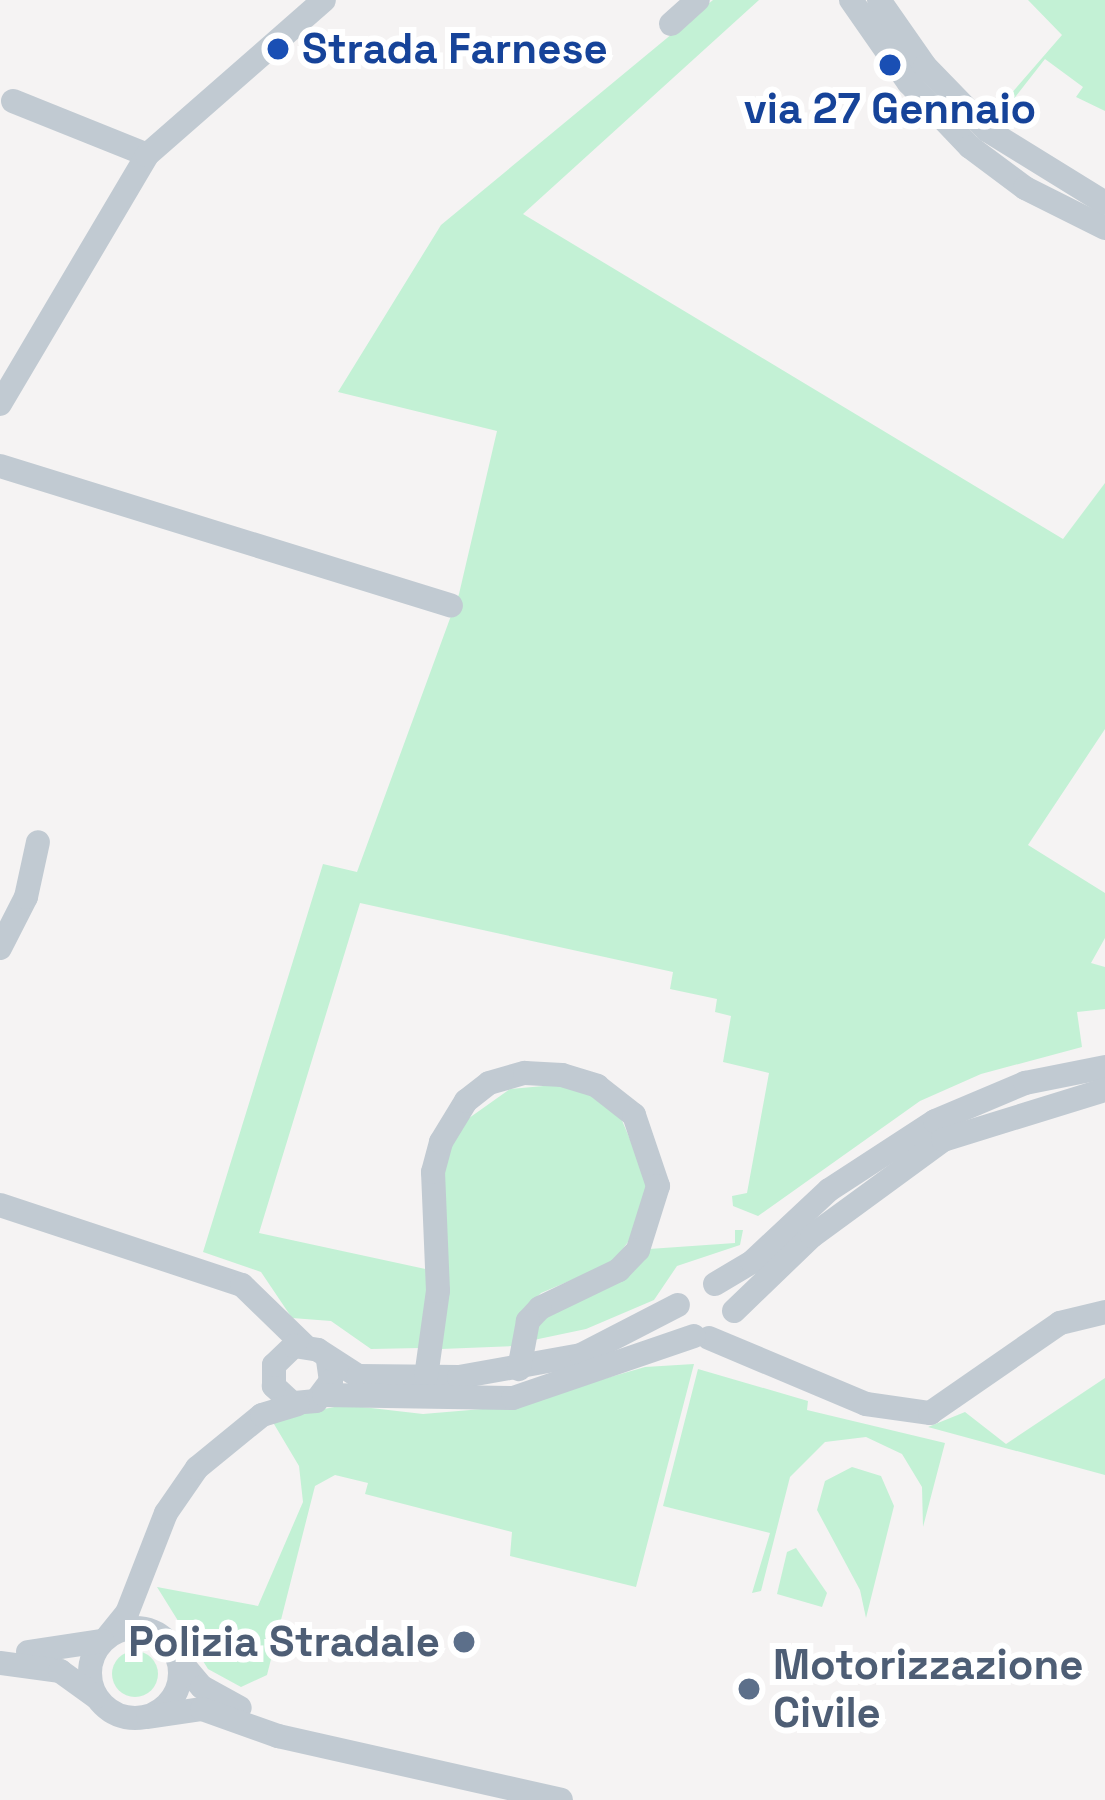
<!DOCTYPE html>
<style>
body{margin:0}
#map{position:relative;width:1105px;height:1800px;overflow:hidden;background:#f5f3f3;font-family:"Space Grotesk",sans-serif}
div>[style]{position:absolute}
.green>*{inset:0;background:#c3f1d5}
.round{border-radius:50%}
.minor>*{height:24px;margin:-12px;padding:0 12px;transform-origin:12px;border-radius:12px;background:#c1cad2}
.minor>.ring{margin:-12px;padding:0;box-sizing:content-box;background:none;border:24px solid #c1cad2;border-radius:50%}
.dots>*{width:33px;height:33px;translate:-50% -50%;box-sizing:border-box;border:6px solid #fff;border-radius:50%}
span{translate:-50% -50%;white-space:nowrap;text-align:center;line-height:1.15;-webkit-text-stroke:12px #fff;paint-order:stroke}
.transit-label{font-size:42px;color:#164399;font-weight:700}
.left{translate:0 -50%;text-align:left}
.service-label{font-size:42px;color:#4e5e75;font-weight:700}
.right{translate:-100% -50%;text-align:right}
</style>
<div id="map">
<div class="green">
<i style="clip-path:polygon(713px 0,759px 0,523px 214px,1063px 539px,1105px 483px,1105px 729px,1028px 845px,1105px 893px,1105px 938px,1091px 963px,1105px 967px,1105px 1009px,1077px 1012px,1082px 1047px,981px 1074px,920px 1101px,758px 1216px,733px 1206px,732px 1196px,747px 1193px,769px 1073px,723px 1062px,731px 1016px,715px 1012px,717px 999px,670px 989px,673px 972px,360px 903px,259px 1233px,430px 1270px,420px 1348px,371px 1349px,331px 1321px,292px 1318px,261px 1272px,203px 1252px,323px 864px,357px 872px,459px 594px,497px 431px,338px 392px,441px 225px)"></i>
<i style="clip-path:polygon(1028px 0,1105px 0,1105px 111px,1076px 97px,1083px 87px,1045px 59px,1005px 110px,1012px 121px,990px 118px,1062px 35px)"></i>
<i style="clip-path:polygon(555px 1085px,586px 1092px,621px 1118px,650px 1187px,641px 1225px,612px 1263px,541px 1293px,520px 1315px,514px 1346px,441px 1349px,443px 1169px,455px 1128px,510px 1089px)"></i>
<i style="clip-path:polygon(735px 1230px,743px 1230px,740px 1245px,677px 1266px,654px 1300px,586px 1329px,529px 1341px,541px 1318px,649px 1249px,735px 1243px)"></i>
<i style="clip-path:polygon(694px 1364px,636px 1587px,510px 1556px,512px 1532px,365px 1494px,368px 1483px,335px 1475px,315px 1486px,267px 1675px,241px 1687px,208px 1669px,157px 1587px,258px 1606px,303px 1502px,299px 1466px,271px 1419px,345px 1405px,423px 1414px,506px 1407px,645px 1367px)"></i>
<i style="clip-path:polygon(698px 1369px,808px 1401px,807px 1410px,945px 1443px,923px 1527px,922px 1487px,902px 1454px,866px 1437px,825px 1442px,790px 1477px,761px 1591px,752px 1593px,770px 1533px,663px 1506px)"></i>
<i style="clip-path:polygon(1105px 1378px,1105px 1475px,928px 1427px,965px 1412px,1006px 1444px)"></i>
<i style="clip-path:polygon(852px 1467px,881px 1476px,894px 1506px,866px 1618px,860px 1590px,817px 1510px,825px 1481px)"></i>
<i style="clip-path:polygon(796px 1548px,827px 1593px,822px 1607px,777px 1594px,787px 1552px)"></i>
<i class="round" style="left:112px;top:1651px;width:46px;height:46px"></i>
</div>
<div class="minor">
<i style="left:851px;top:0;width:101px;rotate:55.1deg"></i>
<i style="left:909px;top:83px;width:88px;rotate:46.4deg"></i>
<i style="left:970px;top:147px;width:69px;rotate:36.7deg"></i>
<i style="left:1025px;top:188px;width:89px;rotate:26.6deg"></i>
<i style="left:879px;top:0;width:80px;rotate:55.1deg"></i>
<i style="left:925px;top:66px;width:89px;rotate:45.9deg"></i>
<i style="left:987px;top:130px;width:139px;rotate:31.7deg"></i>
<i style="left:671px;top:24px;width:36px;rotate:-42deg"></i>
<i style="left:13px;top:101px;width:144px;rotate:21.9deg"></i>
<i style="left:0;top:404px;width:289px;rotate:-59.4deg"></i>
<i style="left:147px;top:155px;width:235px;rotate:-41.2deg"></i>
<i style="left:0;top:466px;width:472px;rotate:17.2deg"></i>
<i style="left:0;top:948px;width:57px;rotate:-63deg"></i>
<i style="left:26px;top:897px;width:56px;rotate:-77.7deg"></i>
<i style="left:0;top:1205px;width:255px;rotate:18.3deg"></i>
<i style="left:242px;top:1285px;width:86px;rotate:44.1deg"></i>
<i style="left:715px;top:1284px;width:43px;rotate:-30.7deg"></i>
<i style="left:752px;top:1262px;width:105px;rotate:-43.1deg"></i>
<i style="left:829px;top:1190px;width:126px;rotate:-33.1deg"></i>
<i style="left:935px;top:1121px;width:98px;rotate:-22.9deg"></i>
<i style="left:1025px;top:1083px;width:82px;rotate:-11.3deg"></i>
<i style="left:734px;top:1311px;width:108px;rotate:-43.9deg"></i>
<i style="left:812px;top:1236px;width:162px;rotate:-36.2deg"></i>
<i style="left:943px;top:1140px;width:170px;rotate:-17.2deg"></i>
<i style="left:709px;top:1338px;width:170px;rotate:22.8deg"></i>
<i style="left:866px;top:1404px;width:65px;rotate:8deg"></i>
<i style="left:930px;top:1413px;width:158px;rotate:-34.7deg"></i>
<i style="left:1060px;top:1323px;width:46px;rotate:-13.7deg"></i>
<i style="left:328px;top:1360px;width:21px;rotate:82deg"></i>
<i style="left:331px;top:1381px;width:25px;rotate:127deg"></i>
<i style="left:316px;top:1401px;width:24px;rotate:175deg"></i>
<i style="left:292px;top:1403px;width:25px;rotate:-137deg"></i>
<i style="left:274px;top:1386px;width:21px;rotate:-90deg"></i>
<i style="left:274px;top:1365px;width:28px;rotate:-44deg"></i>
<i style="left:294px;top:1346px;width:24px;rotate:9deg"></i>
<i style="left:318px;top:1350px;width:48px;rotate:33deg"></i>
<i style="left:358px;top:1376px;width:101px;rotate:0.6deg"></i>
<i style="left:459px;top:1377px;width:124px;rotate:-10.2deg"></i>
<i style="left:581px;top:1355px;width:109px;rotate:-27.3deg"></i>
<i style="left:426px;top:1377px;width:87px;rotate:-82.1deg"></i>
<i style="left:438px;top:1291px;width:119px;rotate:-92.4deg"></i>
<i style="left:433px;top:1172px;width:31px;rotate:-75deg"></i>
<i style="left:441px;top:1142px;width:48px;rotate:-58.6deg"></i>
<i style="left:466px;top:1101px;width:29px;rotate:-38deg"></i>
<i style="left:489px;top:1083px;width:37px;rotate:-16deg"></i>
<i style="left:525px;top:1073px;width:37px;rotate:3deg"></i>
<i style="left:562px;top:1075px;width:37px;rotate:17deg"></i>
<i style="left:597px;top:1086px;width:47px;rotate:38.1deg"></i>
<i style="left:634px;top:1115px;width:75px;rotate:71.3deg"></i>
<i style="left:658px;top:1186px;width:67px;rotate:107.4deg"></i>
<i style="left:638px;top:1250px;width:28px;rotate:134deg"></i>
<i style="left:619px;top:1270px;width:88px;rotate:154.3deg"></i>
<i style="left:540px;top:1308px;width:18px;rotate:133deg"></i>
<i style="left:528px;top:1321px;width:49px;rotate:100.6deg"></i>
<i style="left:324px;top:1395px;width:189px;rotate:0.9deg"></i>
<i style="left:513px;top:1398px;width:191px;rotate:-18.9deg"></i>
<i class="ring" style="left:90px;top:1628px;width:66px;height:66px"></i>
<i style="left:109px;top:1635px;width:28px;rotate:-51deg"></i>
<i style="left:127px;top:1613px;width:107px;rotate:-68.7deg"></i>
<i style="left:166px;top:1513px;width:55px;rotate:-55.4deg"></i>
<i style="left:197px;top:1468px;width:84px;rotate:-39.2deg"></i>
<i style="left:262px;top:1415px;width:37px;rotate:-17deg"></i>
<i style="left:28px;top:1652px;width:75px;rotate:-8.5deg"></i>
<i style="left:179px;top:1660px;width:35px;rotate:50deg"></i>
<i style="left:202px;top:1687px;width:43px;rotate:28.9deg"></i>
<i style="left:0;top:1663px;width:61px;rotate:7.6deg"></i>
<i style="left:60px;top:1671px;width:44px;rotate:35.8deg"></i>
<i style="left:148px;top:1717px;width:55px;rotate:-8.4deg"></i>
<i style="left:202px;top:1709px;width:81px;rotate:19.6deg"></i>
<i style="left:278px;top:1736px;width:290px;rotate:12.7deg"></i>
</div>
<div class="dots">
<i style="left:278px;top:49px;background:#1a4fb4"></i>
<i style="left:890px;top:65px;background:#1a4fb4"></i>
<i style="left:464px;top:1642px;background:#5c6f8a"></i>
<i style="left:749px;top:1689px;background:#5c6f8a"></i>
</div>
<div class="transit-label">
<span class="left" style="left:302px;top:49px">Strada Farnese</span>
<span style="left:890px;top:109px">via 27 Gennaio</span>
</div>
<div class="service-label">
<span class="right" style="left:440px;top:1642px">Polizia Stradale</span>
<span class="left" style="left:773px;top:1689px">Motorizzazione<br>Civile</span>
</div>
</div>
